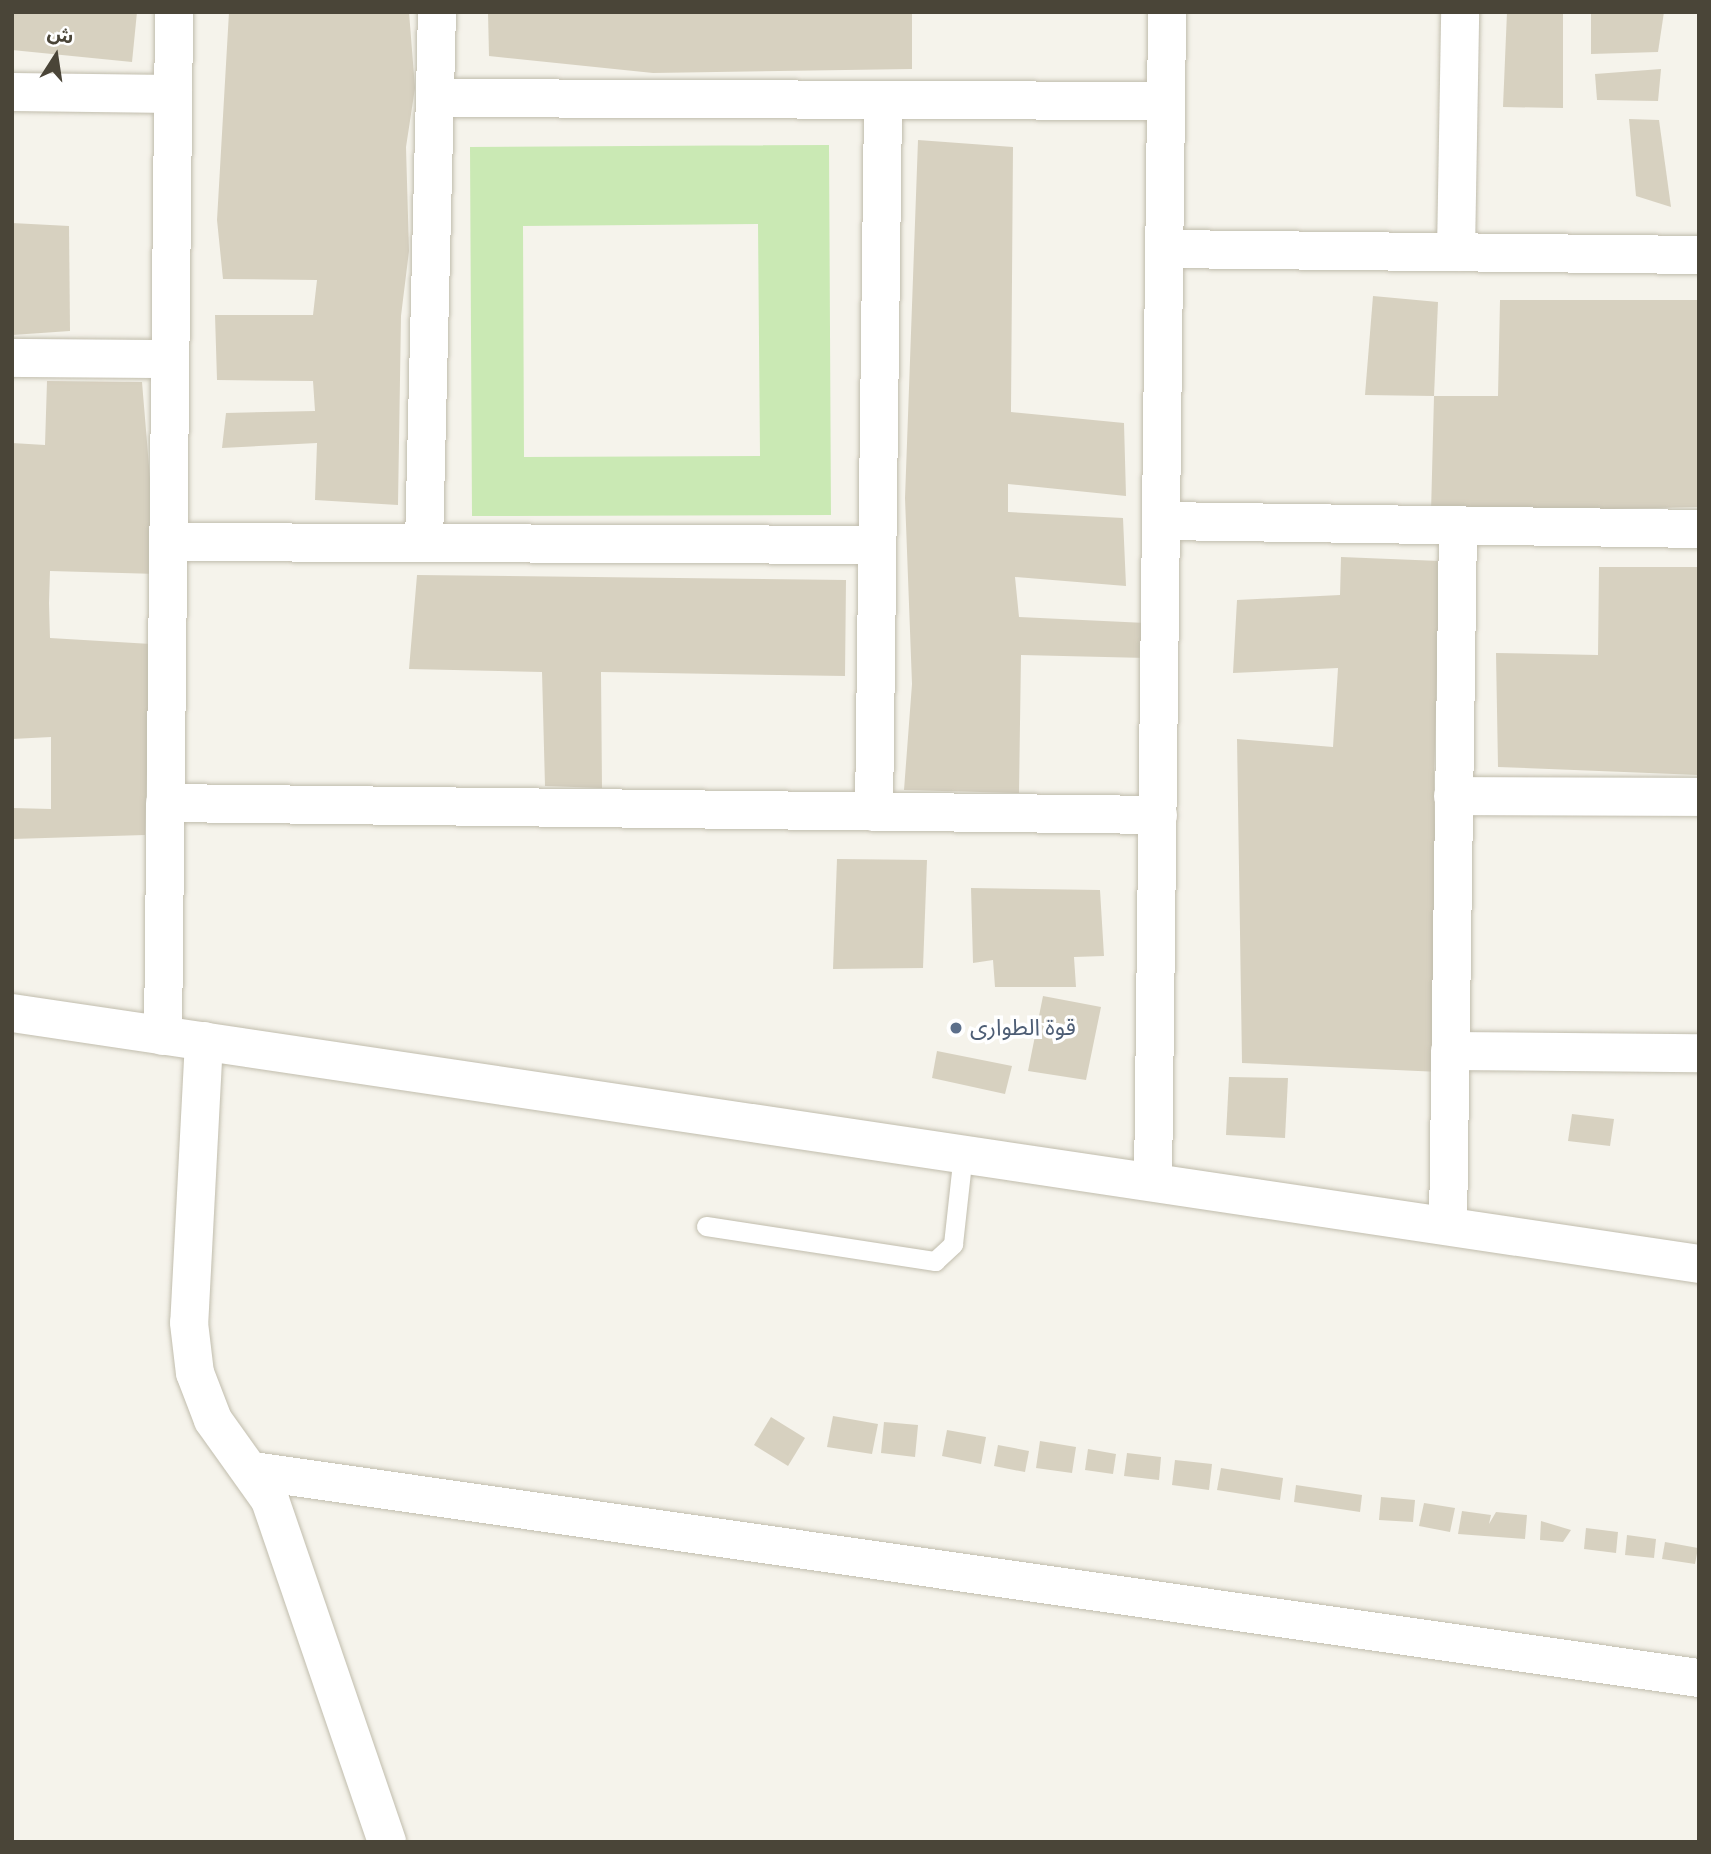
<!DOCTYPE html>
<meta charset="utf-8">
<style>
body{margin:0}
#map{position:relative;width:1711px;height:1854px;overflow:hidden;background:#f5f3eb;font-family:"Roboto Condensed","Noto Sans Arabic",sans-serif}
div>[style]{position:absolute}
.green>*{inset:0;background:#cae9b4}
.building>*{inset:0;background:#d7d1c0}
.roads{filter:drop-shadow(0 0 2px #c1bdad) drop-shadow(0 0 2px #c1bdad)}
.lane>*{height:19px;margin:-9.5px;padding:0 9.5px;transform-origin:9.5px;border-radius:9.5px;background:#fff}
.street>*{height:38px;margin:-19px;padding:0 19px;transform-origin:19px;border-radius:19px;background:#fff}
.dots>*{width:19px;height:19px;translate:-50% -50%;box-sizing:border-box;border:4px solid #fff;border-radius:50%}
span{translate:-50% -50%;white-space:nowrap;text-align:center;line-height:1.15;-webkit-text-stroke:7px #fff;paint-order:stroke}
.service-label{font-size:23px;color:#4e5e75}
.left{translate:0 -50%;text-align:left}
.frame{position:absolute;inset:0;border:14px solid #4a4538;pointer-events:none}
.north{position:absolute;left:21px;top:21px;width:70px;height:70px;-webkit-text-stroke:5px #fff;paint-order:stroke;rotate:12deg;font-size:19px;font-weight:700;line-height:28px;text-align:center;color:#4a4538}
.north::after{content:'';display:block;margin:auto;width:24px;height:32px;background:#4a4538;clip-path:polygon(50% 0,100% 100%,50% 72%,0 100%)}
</style>
<div id="map">
<div class="green">
<i style="clip-path:polygon(evenodd,829px 145px,831px 515px,472px 516px,470px 147px,829px 145px,758px 224px,760px 456px,524px 457px,523px 226px,758px 224px)"></i>
</div>
<div class="building">
<i style="clip-path:polygon(12px 12px,137px 12px,132px 62px,12px 50px)"></i>
<i style="clip-path:polygon(229px 12px,409px 12px,415px 88px,406px 147px,409px 251px,401px 316px,398px 505px,315px 500px,317px 443px,222px 448px,226px 413px,315px 411px,313px 381px,217px 380px,215px 315px,313px 315px,317px 280px,223px 279px,217px 220px)"></i>
<i style="clip-path:polygon(488px 12px,912px 12px,912px 69px,653px 73px,489px 56px)"></i>
<i style="clip-path:polygon(1507px 12px,1563px 12px,1563px 108px,1503px 107px)"></i>
<i style="clip-path:polygon(1591px 12px,1664px 12px,1658px 52px,1591px 54px)"></i>
<i style="clip-path:polygon(1661px 69px,1658px 101px,1597px 100px,1595px 74px)"></i>
<i style="clip-path:polygon(1629px 119px,1659px 120px,1671px 207px,1636px 196px)"></i>
<i style="clip-path:polygon(918px 140px,1013px 147px,1011px 412px,1124px 423px,1126px 496px,1008px 484px,1008px 512px,1123px 518px,1126px 586px,1015px 577px,1019px 617px,1146px 623px,1147px 658px,1021px 655px,1019px 793px,904px 790px,912px 684px,905px 498px)"></i>
<i style="clip-path:polygon(12px 223px,69px 226px,70px 331px,12px 335px)"></i>
<i style="clip-path:polygon(1373px 296px,1438px 302px,1434px 396px,1365px 395px)"></i>
<i style="clip-path:polygon(1500px 300px,1699px 300px,1699px 507px,1431px 513px,1434px 396px,1498px 396px)"></i>
<i style="clip-path:polygon(47px 381px,142px 382px,158px 574px,50px 571px,49px 603px,50px 638px,151px 644px,145px 835px,12px 839px,12px 808px,51px 809px,51px 737px,12px 739px,12px 443px,45px 445px)"></i>
<i style="clip-path:polygon(1341px 557px,1440px 561px,1434px 781px,1440px 1072px,1242px 1063px,1237px 739px,1333px 747px,1338px 668px,1233px 673px,1237px 600px,1340px 595px)"></i>
<i style="clip-path:polygon(1599px 567px,1699px 567px,1699px 775px,1498px 767px,1496px 653px,1598px 655px)"></i>
<i style="clip-path:polygon(417px 575px,846px 580px,845px 676px,601px 672px,602px 788px,545px 786px,542px 672px,409px 669px)"></i>
<i style="clip-path:polygon(837px 859px,927px 860px,923px 968px,833px 969px)"></i>
<i style="clip-path:polygon(971px 888px,1100px 890px,1104px 956px,1074px 957px,1076px 987px,995px 987px,993px 960px,973px 963px)"></i>
<i style="clip-path:polygon(1043px 996px,1101px 1007px,1086px 1080px,1028px 1071px)"></i>
<i style="clip-path:polygon(937px 1051px,1012px 1066px,1005px 1094px,932px 1078px)"></i>
<i style="clip-path:polygon(1229px 1077px,1288px 1078px,1285px 1138px,1226px 1135px)"></i>
<i style="clip-path:polygon(1572px 1114px,1614px 1119px,1610px 1146px,1568px 1141px)"></i>
<i style="clip-path:polygon(833px 1416px,878px 1424px,872px 1454px,827px 1447px)"></i>
<i style="clip-path:polygon(771px 1417px,805px 1438px,788px 1466px,754px 1445px)"></i>
<i style="clip-path:polygon(884px 1422px,918px 1425px,915px 1457px,881px 1453px)"></i>
<i style="clip-path:polygon(947px 1430px,986px 1437px,981px 1464px,942px 1456px)"></i>
<i style="clip-path:polygon(1040px 1441px,1076px 1447px,1072px 1473px,1036px 1468px)"></i>
<i style="clip-path:polygon(998px 1445px,1029px 1451px,1025px 1472px,994px 1466px)"></i>
<i style="clip-path:polygon(1088px 1449px,1116px 1454px,1113px 1474px,1085px 1470px)"></i>
<i style="clip-path:polygon(1127px 1453px,1161px 1457px,1159px 1480px,1124px 1476px)"></i>
<i style="clip-path:polygon(1175px 1460px,1212px 1464px,1209px 1490px,1172px 1485px)"></i>
<i style="clip-path:polygon(1221px 1468px,1283px 1478px,1280px 1500px,1217px 1490px)"></i>
<i style="clip-path:polygon(1296px 1485px,1362px 1495px,1360px 1512px,1294px 1502px)"></i>
<i style="clip-path:polygon(1381px 1497px,1415px 1500px,1413px 1522px,1379px 1520px)"></i>
<i style="clip-path:polygon(1424px 1503px,1455px 1508px,1450px 1532px,1419px 1526px)"></i>
<i style="clip-path:polygon(1462px 1511px,1491px 1515px,1489px 1524px,1496px 1512px,1527px 1515px,1525px 1539px,1458px 1534px)"></i>
<i style="clip-path:polygon(1541px 1521px,1571px 1530px,1563px 1542px,1540px 1540px)"></i>
<i style="clip-path:polygon(1586px 1528px,1618px 1532px,1616px 1553px,1584px 1549px)"></i>
<i style="clip-path:polygon(1627px 1535px,1656px 1539px,1654px 1558px,1625px 1555px)"></i>
<i style="clip-path:polygon(1665px 1542px,1698px 1548px,1695px 1564px,1662px 1559px)"></i>
</div>
<div class="roads">
<div class="lane">
<i style="left:706px;top:1226px;width:232px;rotate:8.7deg"></i>
<i style="left:935px;top:1261px;width:25px;rotate:-43deg"></i>
<i style="left:953px;top:1244px;width:91px;rotate:-83.7deg"></i>
</div>
<div class="street">
<i style="left:12px;top:92px;width:161px;rotate:0.7deg"></i>
<i style="left:436px;top:98px;width:730px;rotate:0.24deg"></i>
<i style="left:1164px;top:249px;width:535px;rotate:0.64deg"></i>
<i style="left:1456px;top:252px;width:240px;rotate:-89deg"></i>
<i style="left:12px;top:358px;width:158px;rotate:0.4deg"></i>
<i style="left:1162px;top:521px;width:537px;rotate:0.85deg"></i>
<i style="left:169px;top:542px;width:708px;rotate:0.24deg"></i>
<i style="left:424px;top:543px;width:531px;rotate:-88.6deg"></i>
<i style="left:1453px;top:796px;width:246px;rotate:0.2deg"></i>
<i style="left:165px;top:803px;width:993px;rotate:0.69deg"></i>
<i style="left:874px;top:812px;width:709px;rotate:-89.27deg"></i>
<i style="left:12px;top:1013px;width:1706px;rotate:8.46deg"></i>
<i style="left:163px;top:1036px;width:1024px;rotate:-89.38deg"></i>
<i style="left:204px;top:1041px;width:282px;rotate:93deg"></i>
<i style="left:189px;top:1323px;width:50px;rotate:83.2deg"></i>
<i style="left:195px;top:1373px;width:50px;rotate:69deg"></i>
<i style="left:213px;top:1420px;width:98px;rotate:54.5deg"></i>
<i style="left:270px;top:1500px;width:361px;rotate:71.1deg"></i>
<i style="left:1450px;top:1051px;width:249px;rotate:0.5deg"></i>
<i style="left:1153px;top:1182px;width:1170px;rotate:-89.31deg"></i>
<i style="left:1448px;top:1226px;width:701px;rotate:-89.18deg"></i>
<i style="left:253px;top:1471px;width:1461px;rotate:8.15deg"></i>
</div>
</div>
<div class="dots">
<i style="left:956px;top:1028px;background:#5c6f8a"></i>
</div>
<div class="service-label">
<span class="left" style="left:970px;top:1028px">قوة الطواری</span>
</div>
<div class="frame"></div>
<div class="north">ش</div>
</div>
